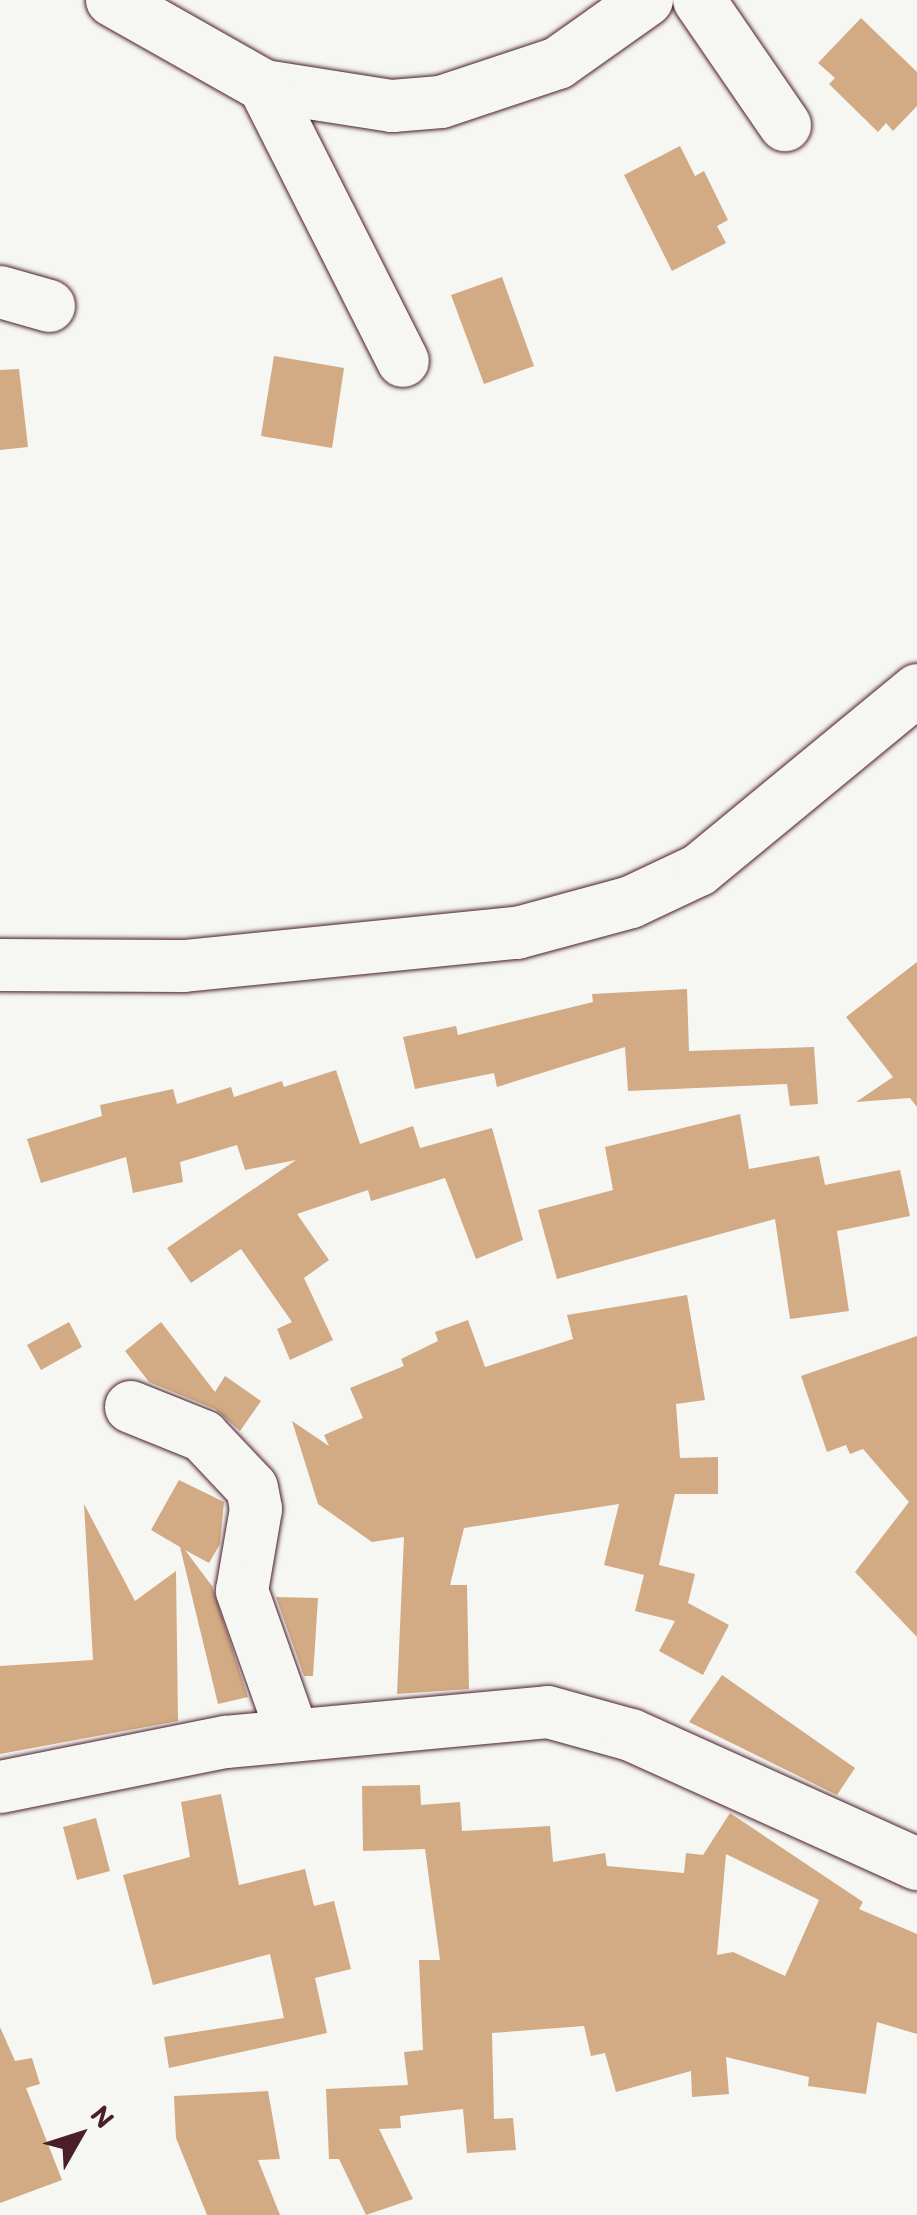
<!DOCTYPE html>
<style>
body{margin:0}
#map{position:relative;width:917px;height:2215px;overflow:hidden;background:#f6f6f2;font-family:Itim,sans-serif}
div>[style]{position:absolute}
.building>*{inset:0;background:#d2aa84}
.roads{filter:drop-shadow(0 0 2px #4a1f2b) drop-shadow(0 0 2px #4a1f2b)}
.minor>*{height:52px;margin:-26px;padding:0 26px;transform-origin:26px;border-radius:26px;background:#f6f6f2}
span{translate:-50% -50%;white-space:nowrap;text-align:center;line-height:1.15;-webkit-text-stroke:10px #f6f6f2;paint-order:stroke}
.north{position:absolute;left:30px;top:2085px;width:100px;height:100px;-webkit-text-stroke:8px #f6f6f2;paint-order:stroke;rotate:51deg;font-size:28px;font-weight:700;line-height:40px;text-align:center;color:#4a1f2b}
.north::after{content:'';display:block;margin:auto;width:35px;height:45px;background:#4a1f2b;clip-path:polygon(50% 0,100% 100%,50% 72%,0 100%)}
</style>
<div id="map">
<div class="building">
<i style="clip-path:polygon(861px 18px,917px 72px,917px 106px,893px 131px,886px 123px,878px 132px,829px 84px,835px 78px,818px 63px)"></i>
<i style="clip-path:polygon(680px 146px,695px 176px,704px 171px,728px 220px,717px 226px,726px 243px,672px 271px,624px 175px)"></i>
<i style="clip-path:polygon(502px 277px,534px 366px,484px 384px,451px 295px)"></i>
<i style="clip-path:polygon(274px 356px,344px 368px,332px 448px,261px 436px)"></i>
<i style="clip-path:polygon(19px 369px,28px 447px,0 450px,0 370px)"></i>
<i style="clip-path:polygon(917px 962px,917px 1107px,910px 1098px,856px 1102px,893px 1077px,846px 1017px)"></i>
<i style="clip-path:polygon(687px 989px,689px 1051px,814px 1047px,818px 1104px,790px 1106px,787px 1084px,628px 1091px,625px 1047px,497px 1087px,494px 1073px,415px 1089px,403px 1037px,456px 1026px,458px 1035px,593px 1002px,592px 994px)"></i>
<i style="clip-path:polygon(336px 1070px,360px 1144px,413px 1126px,420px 1148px,492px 1128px,523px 1240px,476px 1259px,445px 1178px,371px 1201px,368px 1190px,297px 1214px,329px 1260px,304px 1278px,333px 1340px,290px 1360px,277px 1329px,292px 1322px,241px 1249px,191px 1283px,167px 1248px,296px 1160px,245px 1170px,237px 1145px,180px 1162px,183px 1182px,133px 1193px,126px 1157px,41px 1183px,27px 1139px,102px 1116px,100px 1105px,173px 1089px,177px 1104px,231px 1087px,234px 1097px,282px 1081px,284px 1087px)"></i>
<i style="clip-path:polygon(740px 1114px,749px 1169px,819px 1156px,825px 1185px,900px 1170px,910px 1216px,837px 1231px,849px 1311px,790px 1319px,775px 1219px,557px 1279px,538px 1210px,613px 1190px,605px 1147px)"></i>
<i style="clip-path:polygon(687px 1295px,705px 1400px,676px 1404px,680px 1458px,718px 1457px,718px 1494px,675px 1494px,659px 1565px,695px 1574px,688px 1603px,729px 1625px,703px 1675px,659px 1651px,675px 1621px,635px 1611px,644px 1575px,604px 1565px,619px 1504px,464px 1528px,450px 1585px,467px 1585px,469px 1689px,397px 1694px,404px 1537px,372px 1542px,318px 1504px,292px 1421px,329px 1446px,324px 1435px,363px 1418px,350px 1388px,404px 1366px,401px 1359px,438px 1341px,435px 1332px,468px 1320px,485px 1367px,573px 1339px,567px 1315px)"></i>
<i style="clip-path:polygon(69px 1322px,82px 1347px,41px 1370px,27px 1345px)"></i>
<i style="clip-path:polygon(161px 1322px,215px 1392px,225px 1376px,261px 1401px,240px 1431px,215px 1409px,149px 1382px,125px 1351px)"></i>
<i style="clip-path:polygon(917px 1336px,917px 1637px,855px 1572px,909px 1502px,863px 1449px,850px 1454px,846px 1445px,827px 1452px,801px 1376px)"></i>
<i style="clip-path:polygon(179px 1480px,224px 1502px,220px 1544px,209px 1563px,185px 1550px,212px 1586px,248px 1697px,218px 1704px,180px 1547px,151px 1530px)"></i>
<i style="clip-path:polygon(84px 1504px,135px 1601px,176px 1571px,178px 1721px,0 1754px,0 1666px,93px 1660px)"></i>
<i style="clip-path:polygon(276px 1597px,318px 1598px,313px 1676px,304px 1676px)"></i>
<i style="clip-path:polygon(722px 1675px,855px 1768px,837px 1795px,689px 1722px)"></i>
<i style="clip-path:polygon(evenodd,420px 1785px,421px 1805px,460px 1802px,462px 1831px,550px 1826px,553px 1862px,605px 1853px,607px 1866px,684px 1873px,686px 1853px,703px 1855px,730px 1813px,863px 1902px,859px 1909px,917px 1934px,917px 2034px,877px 2022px,866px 2094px,808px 2086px,809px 2077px,726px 2057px,729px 2094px,692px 2097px,691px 2071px,616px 2092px,605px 2053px,591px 2056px,584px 2026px,492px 2033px,494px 2119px,513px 2118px,516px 2150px,467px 2153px,463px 2109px,400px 2116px,401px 2128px,379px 2129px,413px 2199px,366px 2215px,339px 2159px,329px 2159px,326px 2089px,408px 2085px,404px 2052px,423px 2050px,419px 1960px,440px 1960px,425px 1849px,363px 1851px,362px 1786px,420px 1785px,726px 1854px,819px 1900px,785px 1976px,733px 1952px,717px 1955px,726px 1854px)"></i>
<i style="clip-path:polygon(221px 1794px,239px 1885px,305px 1869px,314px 1906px,334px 1901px,351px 1969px,315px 1978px,327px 2033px,169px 2068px,164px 2037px,284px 2018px,270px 1954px,153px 1985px,123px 1875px,190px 1857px,181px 1802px)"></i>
<i style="clip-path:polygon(96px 1818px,110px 1871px,77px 1880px,63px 1827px)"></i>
<i style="clip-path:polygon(0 2027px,15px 2061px,32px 2058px,40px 2084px,26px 2088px,62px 2180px,0 2203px)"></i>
<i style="clip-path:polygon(268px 2091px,280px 2159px,258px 2160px,280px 2215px,207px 2215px,176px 2138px,174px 2096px)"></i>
</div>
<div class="roads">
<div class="minor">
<i style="left:112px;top:0;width:175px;rotate:29.5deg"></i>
<i style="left:264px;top:86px;width:130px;rotate:8.9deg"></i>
<i style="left:392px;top:106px;width:49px;rotate:-4.7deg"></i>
<i style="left:441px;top:102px;width:123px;rotate:-18.4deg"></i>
<i style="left:558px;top:63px;width:109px;rotate:-35.3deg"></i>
<i style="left:699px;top:0;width:152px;rotate:55.5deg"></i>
<i style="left:264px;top:86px;width:308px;rotate:63.2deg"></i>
<i style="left:0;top:292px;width:51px;rotate:15.9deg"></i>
<i style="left:0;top:965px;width:184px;rotate:0.3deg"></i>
<i style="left:184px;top:966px;width:335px;rotate:-5.7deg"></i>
<i style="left:517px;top:933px;width:118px;rotate:-15.2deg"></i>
<i style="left:631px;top:902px;width:75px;rotate:-25.2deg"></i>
<i style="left:699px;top:870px;width:283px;rotate:-39.5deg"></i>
<i style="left:131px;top:1407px;width:78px;rotate:21.9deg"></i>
<i style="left:203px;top:1436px;width:71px;rotate:46.7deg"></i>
<i style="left:252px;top:1488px;width:21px;rotate:79deg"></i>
<i style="left:256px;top:1509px;width:83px;rotate:99.7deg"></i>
<i style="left:242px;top:1591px;width:153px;rotate:70.5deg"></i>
<i style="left:0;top:1787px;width:230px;rotate:-11.3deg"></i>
<i style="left:226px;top:1742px;width:323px;rotate:-5.3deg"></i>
<i style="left:548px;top:1712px;width:86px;rotate:15.5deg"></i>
<i style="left:631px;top:1735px;width:314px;rotate:24.3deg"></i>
</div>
</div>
<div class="north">N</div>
</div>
